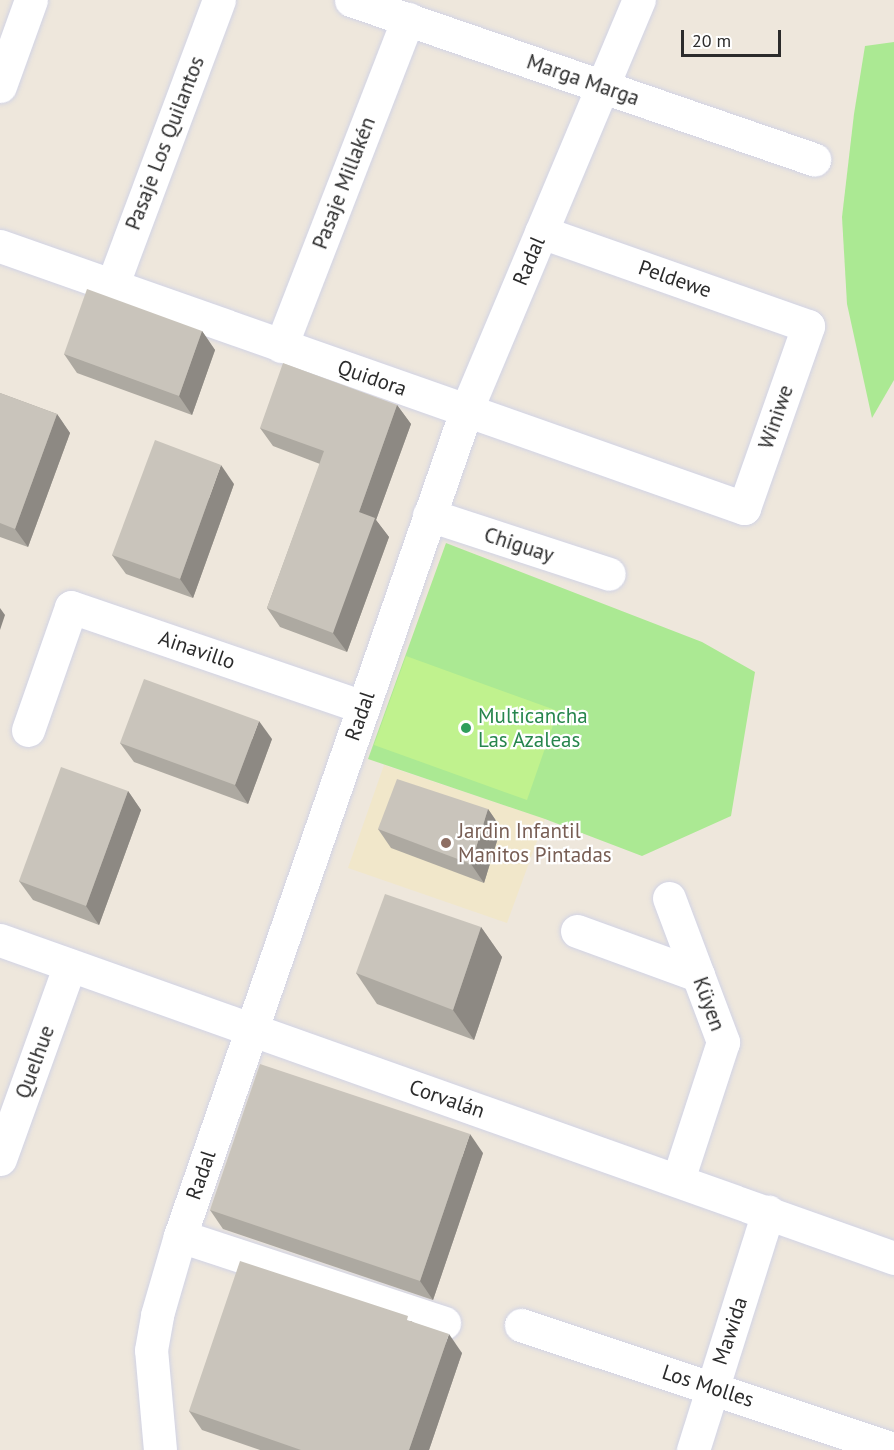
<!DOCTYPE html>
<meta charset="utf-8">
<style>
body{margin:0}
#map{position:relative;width:894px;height:1450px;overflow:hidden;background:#eee7dc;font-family:"PT Sans",sans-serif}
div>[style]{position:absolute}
.education>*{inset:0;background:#f1e7ca}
.green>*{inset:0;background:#abe993}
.pitch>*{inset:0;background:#c0f28e}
.roads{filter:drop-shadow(0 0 2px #d1d3e5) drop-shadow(0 0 2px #d1d3e5)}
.minor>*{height:33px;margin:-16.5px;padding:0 16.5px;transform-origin:16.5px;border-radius:16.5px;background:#fff}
.wall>*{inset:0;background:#ada9a1}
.shaded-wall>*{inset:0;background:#8d8983}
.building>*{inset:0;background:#c9c4bb}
.dots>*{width:16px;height:16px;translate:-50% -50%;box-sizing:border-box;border:3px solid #fff;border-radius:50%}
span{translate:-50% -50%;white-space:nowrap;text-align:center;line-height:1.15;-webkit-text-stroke:4.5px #fff;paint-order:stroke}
.street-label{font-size:21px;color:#2b2b2b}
.leisure-label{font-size:21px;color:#27864d}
.left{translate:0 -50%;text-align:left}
.education-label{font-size:21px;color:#785e54}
.scale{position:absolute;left:681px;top:30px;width:100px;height:27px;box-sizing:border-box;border:3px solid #2b2b2b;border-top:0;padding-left:8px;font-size:18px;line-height:21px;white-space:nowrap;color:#2b2b2b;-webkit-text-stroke:4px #fff;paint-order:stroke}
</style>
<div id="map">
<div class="education">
<i style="clip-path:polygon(384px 765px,545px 819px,507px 923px,348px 868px)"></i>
</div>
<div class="green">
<i style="clip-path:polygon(894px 42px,894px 380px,872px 418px,847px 304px,842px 217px,854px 114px,865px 46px)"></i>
<i style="clip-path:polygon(446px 543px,702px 642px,755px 672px,731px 816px,642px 856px,545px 819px,368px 759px)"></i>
</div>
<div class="pitch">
<i style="clip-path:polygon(406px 656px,558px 711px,527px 800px,374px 745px)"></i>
</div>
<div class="roads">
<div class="minor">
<i style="left:351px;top:0;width:490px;rotate:19deg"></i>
<i style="left:0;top:86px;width:91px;rotate:-70.2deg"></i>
<i style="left:0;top:246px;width:789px;rotate:19.4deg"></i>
<i style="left:744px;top:508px;width:193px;rotate:-70.6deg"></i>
<i style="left:808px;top:326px;width:283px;rotate:-160.6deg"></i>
<i style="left:112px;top:286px;width:305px;rotate:-69.5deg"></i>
<i style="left:281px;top:346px;width:351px;rotate:-68.8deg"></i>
<i style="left:429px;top:515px;width:189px;rotate:18.1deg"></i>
<i style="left:28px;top:730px;width:130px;rotate:-70.7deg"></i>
<i style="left:71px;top:607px;width:309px;rotate:18.9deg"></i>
<i style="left:669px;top:898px;width:154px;rotate:69.4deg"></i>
<i style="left:723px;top:1042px;width:145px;rotate:108.1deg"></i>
<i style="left:577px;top:931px;width:129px;rotate:20deg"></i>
<i style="left:0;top:940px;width:949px;rotate:19.58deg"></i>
<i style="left:0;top:1159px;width:206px;rotate:-70.2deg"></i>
<i style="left:180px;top:1236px;width:278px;rotate:18.2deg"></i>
<i style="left:521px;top:1325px;width:393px;rotate:18.4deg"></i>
<i style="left:160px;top:1450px;width:100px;rotate:-95.1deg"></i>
<i style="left:151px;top:1350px;width:36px;rotate:-80deg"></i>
<i style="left:157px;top:1315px;width:82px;rotate:-73.8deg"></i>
<i style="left:180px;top:1236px;width:873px;rotate:-70.88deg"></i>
<i style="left:466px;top:411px;width:446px;rotate:-67.2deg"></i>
<i style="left:693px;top:1450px;width:250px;rotate:-72.5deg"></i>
</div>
</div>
<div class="wall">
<i style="clip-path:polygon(202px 331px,215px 350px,192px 415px,77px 373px,64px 354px)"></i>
<i style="clip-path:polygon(0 393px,57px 414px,70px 433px,28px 547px,0 537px)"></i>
<i style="clip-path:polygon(397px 405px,411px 424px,376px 520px,389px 537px,347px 652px,280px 627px,267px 608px,320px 464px,273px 446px,260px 428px)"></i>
<i style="clip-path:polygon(234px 484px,193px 598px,126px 574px,112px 555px)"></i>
<i style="clip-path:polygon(272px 739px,248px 804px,134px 762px,120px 743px)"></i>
<i style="clip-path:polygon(128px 791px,141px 810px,99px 925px,33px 900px,19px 881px)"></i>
<i style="clip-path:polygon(488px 809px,501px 828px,484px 883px,391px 848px,378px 829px)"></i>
<i style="clip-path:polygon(481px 927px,502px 957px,474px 1040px,377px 1004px,356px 973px)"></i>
<i style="clip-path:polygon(483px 1153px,433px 1300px,223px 1229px,210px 1210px)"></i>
<i style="clip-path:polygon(411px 1321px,462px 1353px,429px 1450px,260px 1450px,202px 1430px,189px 1411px)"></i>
</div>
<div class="shaded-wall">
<i style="clip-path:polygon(202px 331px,215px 350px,192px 415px,179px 396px)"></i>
<i style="clip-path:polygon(397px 405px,411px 424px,376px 520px,389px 537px,347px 652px,333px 633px,359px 512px)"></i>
<i style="clip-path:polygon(57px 414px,70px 433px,28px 547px,15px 529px)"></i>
<i style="clip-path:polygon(221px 465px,234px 484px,193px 598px,180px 579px)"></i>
<i style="clip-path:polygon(0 608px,5px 615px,0 630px)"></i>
<i style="clip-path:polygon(259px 721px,272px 739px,248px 804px,235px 785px)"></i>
<i style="clip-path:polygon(128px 791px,141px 810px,99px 925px,86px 906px)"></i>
<i style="clip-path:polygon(488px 809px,501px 828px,484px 883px,471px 864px)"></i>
<i style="clip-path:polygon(481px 927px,502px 957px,474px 1040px,453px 1010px)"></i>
<i style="clip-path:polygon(470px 1134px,483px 1153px,433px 1300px,420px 1281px)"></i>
<i style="clip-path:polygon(449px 1334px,462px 1353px,429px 1450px,409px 1450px)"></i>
</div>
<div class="building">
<i style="clip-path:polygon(87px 289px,202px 331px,179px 396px,64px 354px)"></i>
<i style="clip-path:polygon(283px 363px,397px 405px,359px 512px,375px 518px,333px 633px,267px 608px,324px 451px,260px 428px)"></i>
<i style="clip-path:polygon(0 393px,57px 414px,15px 529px,0 523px)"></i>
<i style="clip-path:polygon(155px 440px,221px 465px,180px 579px,112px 555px)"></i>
<i style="clip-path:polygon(144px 679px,259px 721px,235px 785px,120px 743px)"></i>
<i style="clip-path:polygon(61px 767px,128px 791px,86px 906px,19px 881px)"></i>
<i style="clip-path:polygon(397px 779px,488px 809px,471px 864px,378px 829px)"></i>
<i style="clip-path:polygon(385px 894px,481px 927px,453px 1010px,356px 973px)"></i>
<i style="clip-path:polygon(260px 1064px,470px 1134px,420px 1281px,210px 1210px)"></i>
<i style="clip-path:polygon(240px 1261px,408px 1316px,407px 1320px,449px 1334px,409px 1450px,301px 1450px,189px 1411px)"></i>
</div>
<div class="dots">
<i style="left:466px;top:728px;background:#2e9e5b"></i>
<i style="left:446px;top:843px;background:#8d6e63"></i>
</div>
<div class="street-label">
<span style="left:583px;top:80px;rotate:19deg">Marga Marga</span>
<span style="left:165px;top:143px;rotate:-69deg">Pasaje Los Quilantos</span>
<span style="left:344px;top:183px;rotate:-69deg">Pasaje Millakén</span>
<span style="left:529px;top:261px;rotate:-67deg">Radal</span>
<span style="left:675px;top:279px;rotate:19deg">Peldewe</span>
<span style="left:372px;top:378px;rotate:19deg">Quidora</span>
<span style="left:776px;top:417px;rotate:-71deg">Winiwe</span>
<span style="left:519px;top:545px;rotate:18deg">Chiguay</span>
<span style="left:197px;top:650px;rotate:19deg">Ainavillo</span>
<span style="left:360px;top:716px;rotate:-71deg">Radal</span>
<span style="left:709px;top:1004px;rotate:70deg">Küyen</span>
<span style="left:35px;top:1062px;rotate:-70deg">Quelhue</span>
<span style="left:447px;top:1099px;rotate:19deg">Corvalán</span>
<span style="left:201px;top:1175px;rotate:-71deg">Radal</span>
<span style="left:730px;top:1331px;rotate:-72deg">Mawida</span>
<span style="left:708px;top:1386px;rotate:18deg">Los Molles</span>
</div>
<div class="leisure-label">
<span class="left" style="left:478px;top:728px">Multicancha<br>Las Azaleas</span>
</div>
<div class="education-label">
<span class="left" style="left:458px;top:843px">Jardin Infantil<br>Manitos Pintadas</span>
</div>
<div class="scale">20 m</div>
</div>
